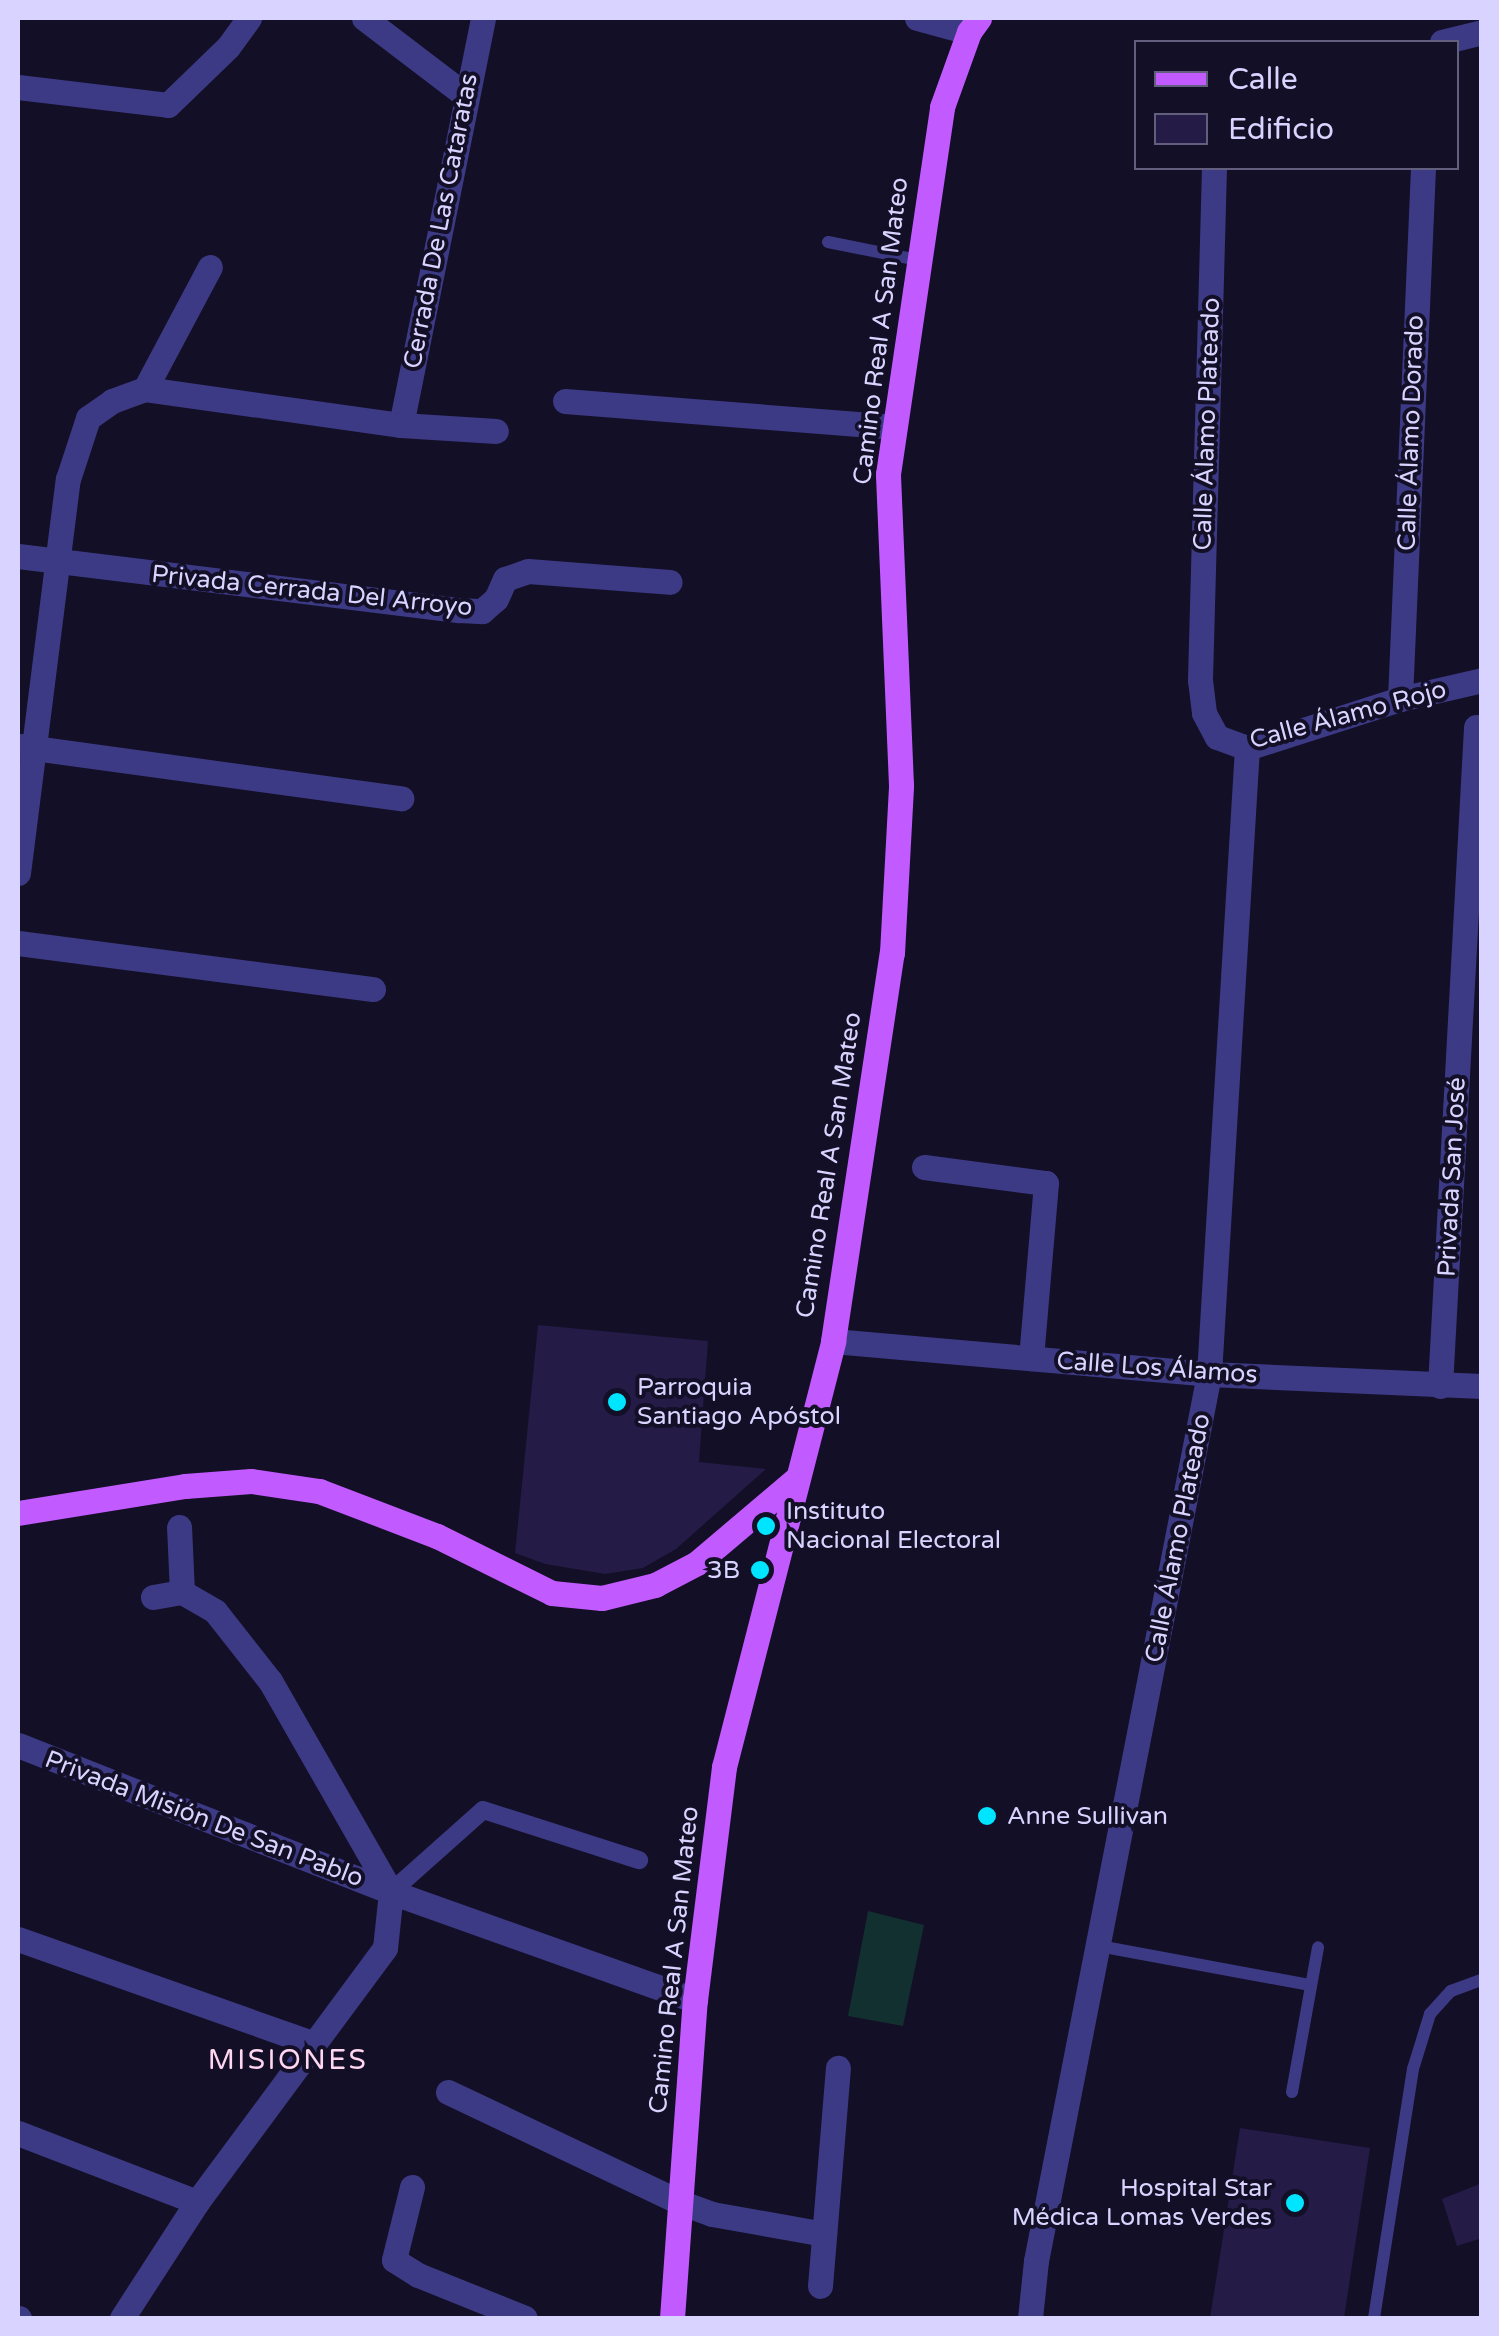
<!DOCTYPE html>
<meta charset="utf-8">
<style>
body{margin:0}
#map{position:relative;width:1499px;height:2336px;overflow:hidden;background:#130f26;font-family:"Varela Round",sans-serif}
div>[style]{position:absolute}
.green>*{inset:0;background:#12302f}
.building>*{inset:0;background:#241b47}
.service>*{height:12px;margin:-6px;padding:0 6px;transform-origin:6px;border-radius:6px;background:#3d3a85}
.pedestrian>*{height:18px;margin:-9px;padding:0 9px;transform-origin:9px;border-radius:9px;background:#3d3a85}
.minor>*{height:25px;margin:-12.5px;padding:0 12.5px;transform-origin:12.5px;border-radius:12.5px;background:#3d3a85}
.tertiary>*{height:25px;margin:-12.5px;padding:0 12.5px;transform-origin:12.5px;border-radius:12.5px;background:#3d3a85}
.primary>*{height:25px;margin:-12.5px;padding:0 12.5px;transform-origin:12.5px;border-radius:12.5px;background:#c25bff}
.dots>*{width:28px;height:28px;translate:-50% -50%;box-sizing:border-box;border:5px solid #130f26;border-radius:50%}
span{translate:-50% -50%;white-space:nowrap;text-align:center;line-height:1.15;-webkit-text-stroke:8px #130f26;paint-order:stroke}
.street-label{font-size:25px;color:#d9d4ff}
.poi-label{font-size:25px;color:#d9d4ff}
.left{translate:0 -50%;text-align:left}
.right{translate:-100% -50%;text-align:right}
.neighbourhood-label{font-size:28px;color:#ffd6f0;letter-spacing:2.5px}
.frame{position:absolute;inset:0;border:20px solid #d9d4ff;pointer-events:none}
.legend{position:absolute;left:1134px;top:40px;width:325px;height:130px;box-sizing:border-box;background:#130f26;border:2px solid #625e7d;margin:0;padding:12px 18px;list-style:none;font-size:30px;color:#d9d4ff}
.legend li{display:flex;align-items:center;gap:20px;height:50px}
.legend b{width:50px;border:2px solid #625e7d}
</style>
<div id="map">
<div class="green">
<i style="clip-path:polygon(868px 1911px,924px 1925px,903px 2026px,848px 2016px)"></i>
</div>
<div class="building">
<i style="clip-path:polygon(538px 1325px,708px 1341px,699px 1462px,766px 1469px,676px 1549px,643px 1568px,605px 1574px,545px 1564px,515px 1553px)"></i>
<i style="clip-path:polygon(1240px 2128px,1370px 2148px,1344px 2318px,1210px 2318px)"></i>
<i style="clip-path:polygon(1482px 2183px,1482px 2238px,1457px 2246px,1442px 2199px)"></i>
</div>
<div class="service">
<i style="left:828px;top:242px;width:91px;rotate:11.4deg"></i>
<i style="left:1099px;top:1946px;width:215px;rotate:10.5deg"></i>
<i style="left:1292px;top:2092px;width:147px;rotate:-79.8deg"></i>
<i style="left:1374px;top:2318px;width:252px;rotate:-81.1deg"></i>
<i style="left:1413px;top:2069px;width:58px;rotate:-72.8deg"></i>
<i style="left:1430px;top:2014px;width:31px;rotate:-48deg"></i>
<i style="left:1451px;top:1991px;width:33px;rotate:-20deg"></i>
</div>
<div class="pedestrian">
<i style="left:391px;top:1892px;width:123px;rotate:-41.7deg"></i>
<i style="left:483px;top:1810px;width:164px;rotate:17.8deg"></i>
</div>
<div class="minor">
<i style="left:364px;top:18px;width:127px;rotate:37.3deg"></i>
<i style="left:1442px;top:42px;width:41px;rotate:-14deg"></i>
<i style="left:1214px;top:168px;width:512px;rotate:91.57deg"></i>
<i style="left:1200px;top:680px;width:33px;rotate:83deg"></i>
<i style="left:1204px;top:713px;width:27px;rotate:62deg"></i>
<i style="left:1217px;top:737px;width:32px;rotate:20deg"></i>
<i style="left:1247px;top:748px;width:161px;rotate:-17.8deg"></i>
<i style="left:1400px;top:699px;width:84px;rotate:-13deg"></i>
<i style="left:145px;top:389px;width:138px;rotate:-62deg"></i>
<i style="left:565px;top:401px;width:329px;rotate:4.5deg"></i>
<i style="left:401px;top:425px;width:415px;rotate:-78.6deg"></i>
<i style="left:18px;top:556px;width:445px;rotate:7deg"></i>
<i style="left:460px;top:610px;width:22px;rotate:3deg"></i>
<i style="left:482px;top:611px;width:18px;rotate:-41deg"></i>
<i style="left:496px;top:599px;width:22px;rotate:-66deg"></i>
<i style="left:505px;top:579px;width:24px;rotate:-19deg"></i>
<i style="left:528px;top:571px;width:142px;rotate:4.4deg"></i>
<i style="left:1400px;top:699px;width:531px;rotate:-87.52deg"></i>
<i style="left:19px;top:746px;width:386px;rotate:7.8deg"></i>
<i style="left:18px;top:873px;width:397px;rotate:-82.8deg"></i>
<i style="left:68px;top:479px;width:64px;rotate:-71.8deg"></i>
<i style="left:88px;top:418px;width:29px;rotate:-35deg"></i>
<i style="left:112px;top:401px;width:35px;rotate:-20deg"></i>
<i style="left:145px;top:389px;width:259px;rotate:8deg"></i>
<i style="left:401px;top:425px;width:95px;rotate:3.6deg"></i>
<i style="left:18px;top:943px;width:358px;rotate:7.4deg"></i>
<i style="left:924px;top:1167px;width:123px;rotate:7.5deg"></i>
<i style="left:1046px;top:1183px;width:176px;rotate:94.9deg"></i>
<i style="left:1440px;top:1386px;width:660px;rotate:-86.87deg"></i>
<i style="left:153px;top:1597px;width:29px;rotate:-10deg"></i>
<i style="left:18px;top:1745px;width:401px;rotate:21.5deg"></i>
<i style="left:391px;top:1892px;width:323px;rotate:19.6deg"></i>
<i style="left:18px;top:1939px;width:312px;rotate:19.5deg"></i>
<i style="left:448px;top:2092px;width:259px;rotate:25.4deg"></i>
<i style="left:682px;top:2203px;width:32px;rotate:20deg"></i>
<i style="left:712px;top:2214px;width:114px;rotate:10.1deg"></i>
<i style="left:18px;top:2133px;width:192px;rotate:21.1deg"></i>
<i style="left:412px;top:2187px;width:75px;rotate:103.9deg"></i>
<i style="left:394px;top:2260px;width:28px;rotate:32deg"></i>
<i style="left:418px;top:2275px;width:115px;rotate:21.9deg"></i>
<i style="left:820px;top:2286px;width:219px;rotate:-85.3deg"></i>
<i style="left:18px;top:2318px;width:1px"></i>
<i style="left:122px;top:2318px;width:138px;rotate:-57.1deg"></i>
<i style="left:197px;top:2202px;width:316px;rotate:-53.5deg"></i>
<i style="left:385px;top:1948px;width:56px;rotate:-83.9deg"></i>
<i style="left:391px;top:1892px;width:243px;rotate:-119.8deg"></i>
<i style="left:270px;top:1681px;width:89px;rotate:-128.2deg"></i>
<i style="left:215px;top:1611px;width:38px;rotate:-150deg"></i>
<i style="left:182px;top:1592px;width:65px;rotate:-92.6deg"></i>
<i style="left:1030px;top:2318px;width:57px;rotate:-84deg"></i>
<i style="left:1036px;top:2261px;width:904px;rotate:-78.96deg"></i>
<i style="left:1209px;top:1374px;width:627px;rotate:-86.53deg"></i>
</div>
<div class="tertiary">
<i style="left:917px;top:18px;width:54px;rotate:15.1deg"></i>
<i style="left:18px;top:87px;width:151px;rotate:6.8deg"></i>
<i style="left:168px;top:105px;width:83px;rotate:-44deg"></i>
<i style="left:228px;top:47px;width:36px;rotate:-54deg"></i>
<i style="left:833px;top:1341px;width:377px;rotate:5deg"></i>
<i style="left:1209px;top:1374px;width:273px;rotate:2.5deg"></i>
</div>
<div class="primary">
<i style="left:18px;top:1513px;width:169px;rotate:-9.2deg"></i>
<i style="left:185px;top:1486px;width:66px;rotate:-4.3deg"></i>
<i style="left:251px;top:1481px;width:69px;rotate:8.4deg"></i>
<i style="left:319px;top:1491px;width:126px;rotate:20.9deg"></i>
<i style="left:437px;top:1536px;width:128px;rotate:26.4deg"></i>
<i style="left:552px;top:1593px;width:50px;rotate:5.7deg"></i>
<i style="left:602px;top:1598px;width:55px;rotate:-13.8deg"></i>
<i style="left:655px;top:1585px;width:47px;rotate:-27.6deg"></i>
<i style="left:697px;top:1563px;width:128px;rotate:-40.3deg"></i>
<i style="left:672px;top:2318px;width:319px;rotate:-85.9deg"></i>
<i style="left:695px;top:2000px;width:235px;rotate:-82.9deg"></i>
<i style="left:724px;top:1767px;width:440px;rotate:-75.6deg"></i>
<i style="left:833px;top:1341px;width:392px;rotate:-81.4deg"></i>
<i style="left:892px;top:953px;width:168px;rotate:-86.9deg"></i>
<i style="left:901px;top:785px;width:311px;rotate:-92.4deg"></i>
<i style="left:888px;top:474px;width:371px;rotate:-81.6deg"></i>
<i style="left:942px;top:107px;width:80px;rotate:-70.2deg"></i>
<i style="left:969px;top:32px;width:17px;rotate:-54deg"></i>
</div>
<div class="dots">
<i style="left:617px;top:1402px;background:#00e5ff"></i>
<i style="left:766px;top:1526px;background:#00e5ff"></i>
<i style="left:760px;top:1570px;background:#00e5ff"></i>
<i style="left:987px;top:1816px;background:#00e5ff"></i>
<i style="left:1295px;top:2203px;background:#00e5ff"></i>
</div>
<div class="street-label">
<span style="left:441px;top:221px;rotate:-79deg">Cerrada De Las Cataratas</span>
<span style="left:881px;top:331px;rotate:-83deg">Camino Real A San Mateo</span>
<span style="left:1207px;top:424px;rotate:-88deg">Calle Álamo Plateado</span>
<span style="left:1411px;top:433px;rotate:-88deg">Calle Álamo Dorado</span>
<span style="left:312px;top:591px;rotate:6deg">Privada Cerrada Del Arroyo</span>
<span style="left:1348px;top:715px;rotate:-15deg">Calle Álamo Rojo</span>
<span style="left:829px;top:1165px;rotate:-81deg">Camino Real A San Mateo</span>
<span style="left:1452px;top:1177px;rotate:-87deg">Privada San José</span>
<span style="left:1157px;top:1368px;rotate:4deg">Calle Los Álamos</span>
<span style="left:1178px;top:1538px;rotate:-79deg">Calle Álamo Plateado</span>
<span style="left:204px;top:1819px;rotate:21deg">Privada Misión De San Pablo</span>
<span style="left:674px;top:1960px;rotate:-84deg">Camino Real A San Mateo</span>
</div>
<div class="poi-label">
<span class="left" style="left:637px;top:1402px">Parroquia<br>Santiago Apóstol</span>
<span class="left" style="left:786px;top:1526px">Instituto<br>Nacional Electoral</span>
<span class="right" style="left:740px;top:1570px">3B</span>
<span class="left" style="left:1007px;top:1816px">Anne Sullivan</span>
<span class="right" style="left:1272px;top:2203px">Hospital Star<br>Médica Lomas Verdes</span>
</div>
<div class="neighbourhood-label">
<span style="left:288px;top:2060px">MISIONES</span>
</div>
<div class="frame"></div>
<ul class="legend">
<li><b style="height:12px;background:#c25bff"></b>Calle</li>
<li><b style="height:28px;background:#241b47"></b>Edificio</li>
</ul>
</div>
